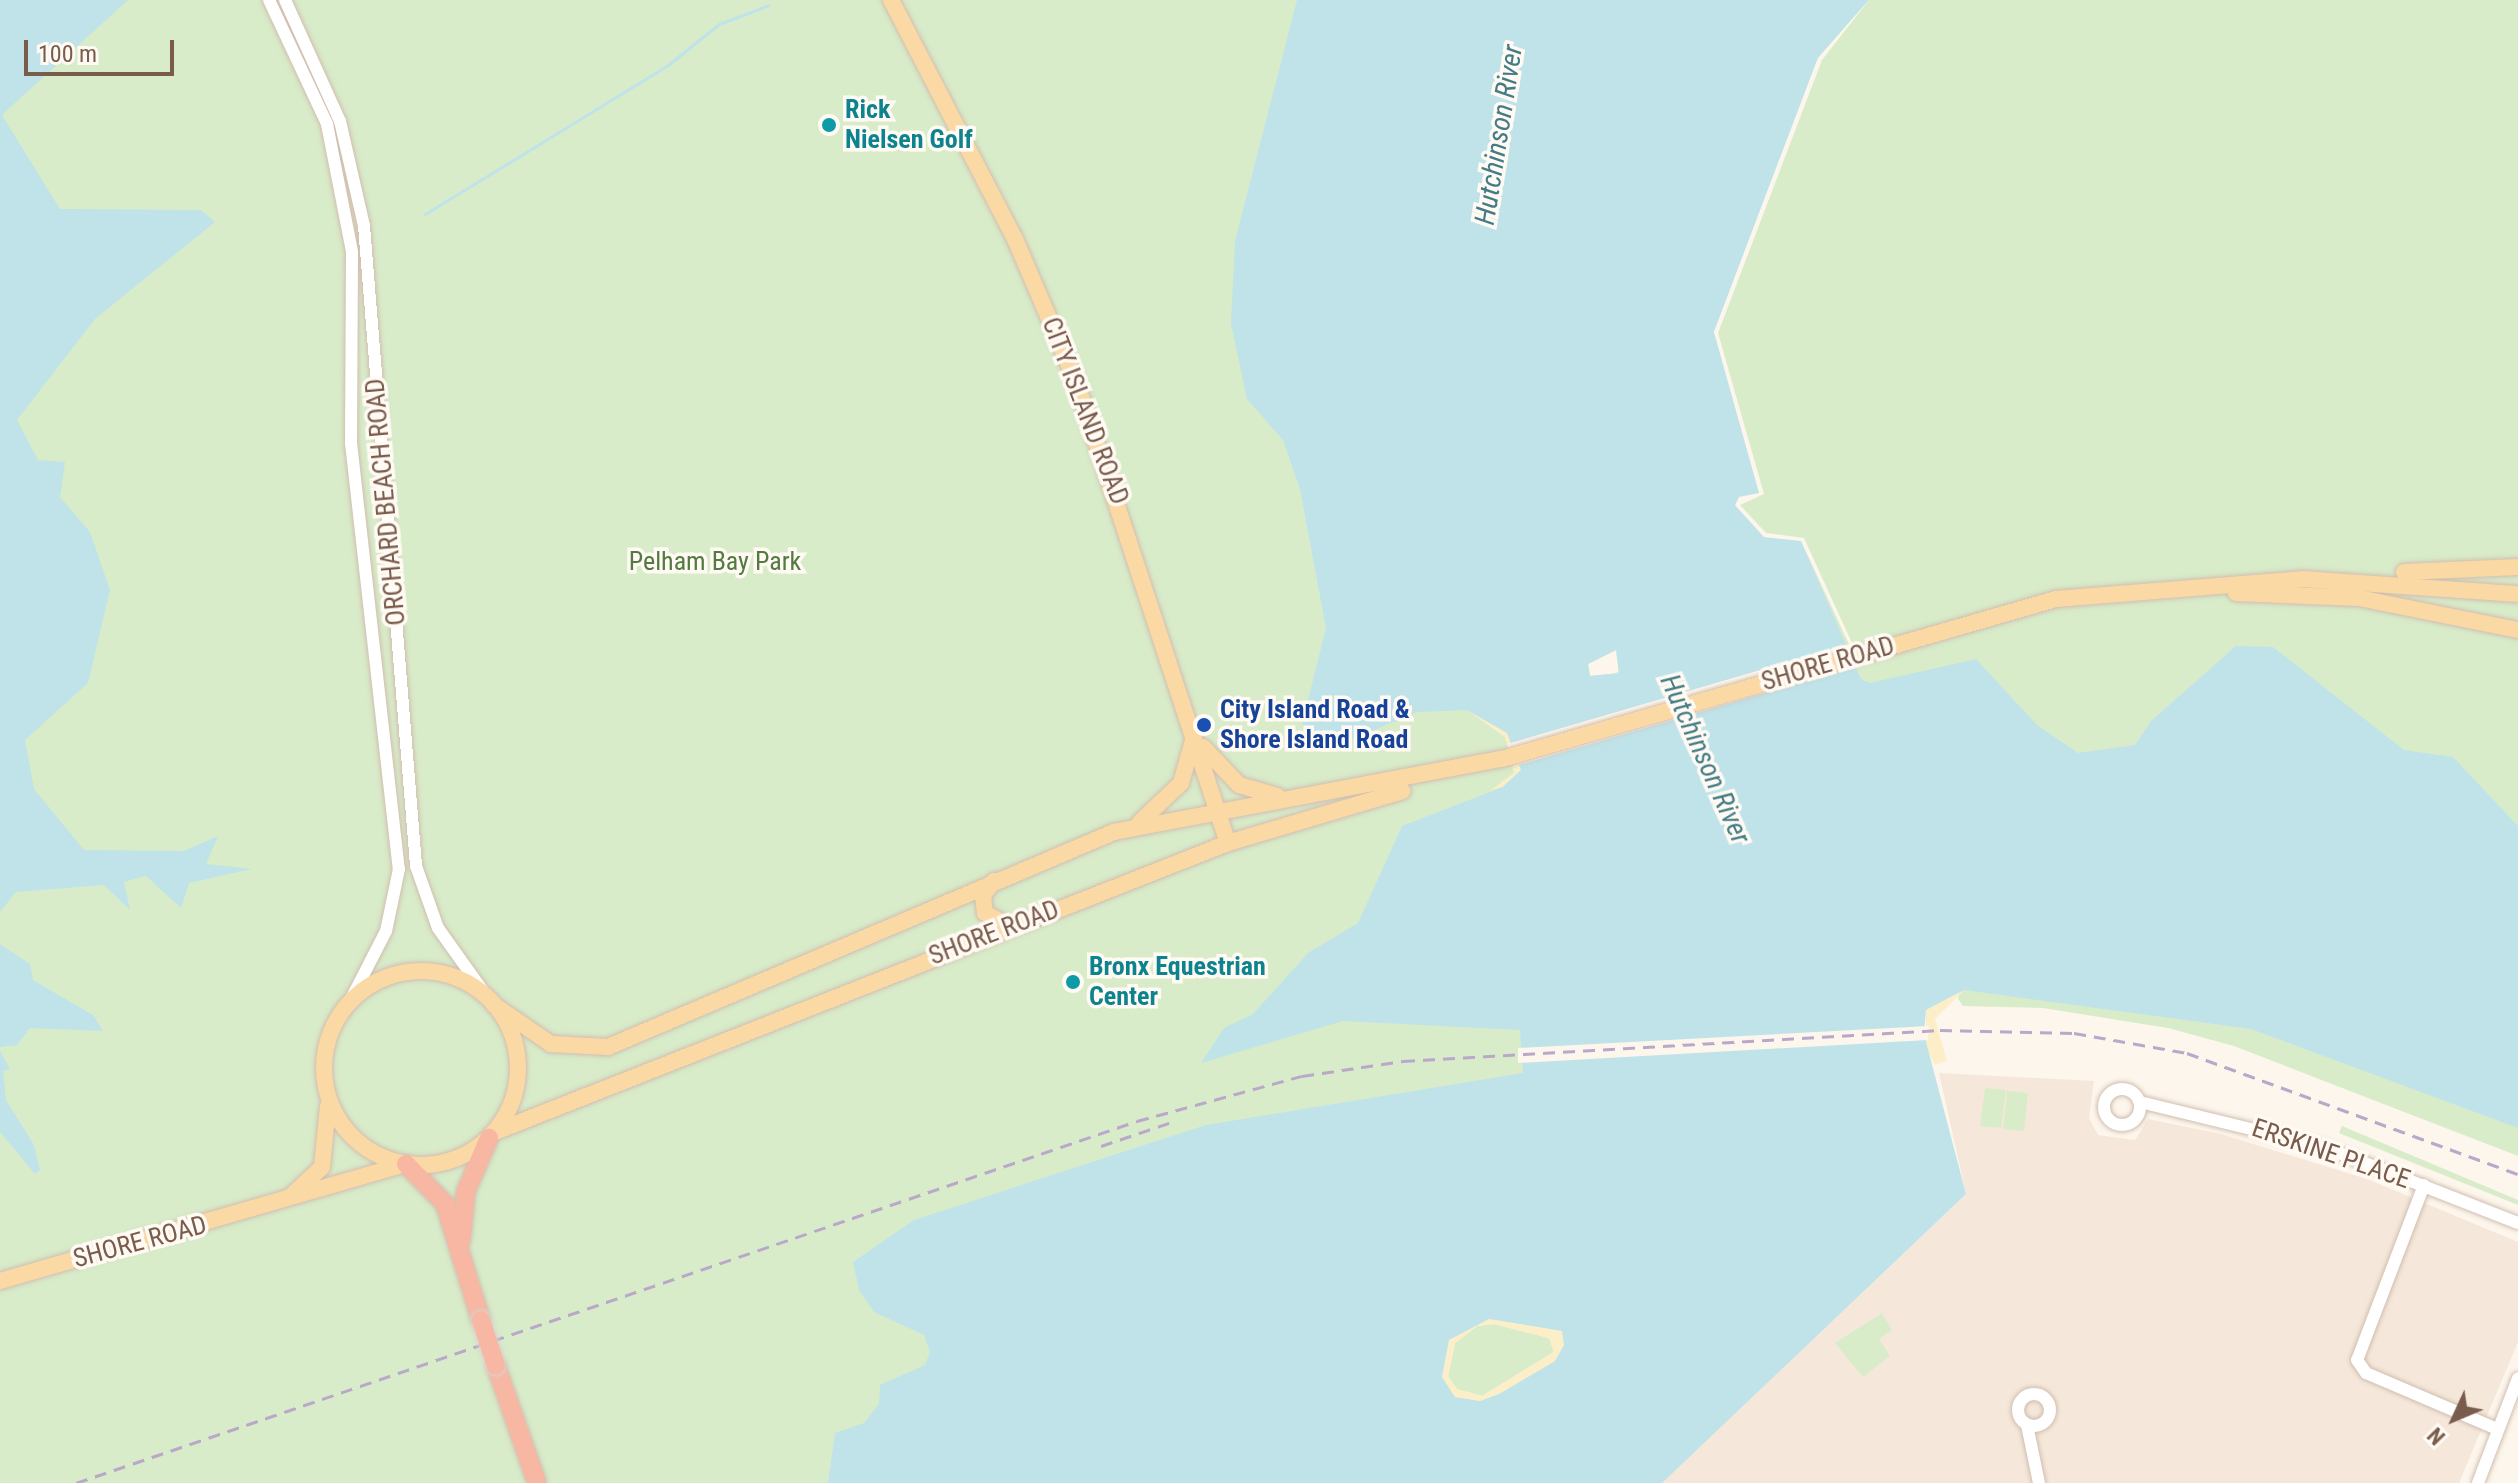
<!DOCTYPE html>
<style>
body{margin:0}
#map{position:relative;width:2518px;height:1483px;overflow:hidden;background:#fdf6ec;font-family:"Roboto Condensed",sans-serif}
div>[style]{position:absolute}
.residential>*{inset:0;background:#f5e8da}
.green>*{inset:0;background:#d8ecc9}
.sand>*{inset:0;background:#fcefc7}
.water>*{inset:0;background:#bfe3e8}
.pier>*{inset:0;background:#fdf6ec}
.stream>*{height:3px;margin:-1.5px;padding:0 1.5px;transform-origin:1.5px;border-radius:1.5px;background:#bfe3e8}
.roads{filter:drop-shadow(0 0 2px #d1beb0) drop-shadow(0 0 2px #d1beb0)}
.minor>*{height:12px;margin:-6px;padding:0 6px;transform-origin:6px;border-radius:6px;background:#fff}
.minor>.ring{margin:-6px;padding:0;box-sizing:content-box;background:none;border:12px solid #fff;border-radius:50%}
.major>*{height:16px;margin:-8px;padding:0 8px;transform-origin:8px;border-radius:8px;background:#fbd9a5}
.major>.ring{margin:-8px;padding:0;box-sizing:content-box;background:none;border:16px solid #fbd9a5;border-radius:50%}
.highway>*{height:18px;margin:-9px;padding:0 9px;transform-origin:9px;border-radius:9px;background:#f7b7a3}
.rail>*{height:3px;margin-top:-1.5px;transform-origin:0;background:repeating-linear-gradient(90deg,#b9a8c9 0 12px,transparent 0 20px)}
.bridges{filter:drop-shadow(0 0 2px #dad1cd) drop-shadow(0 0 2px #dad1cd)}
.highway-bridge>*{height:18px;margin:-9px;padding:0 9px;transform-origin:9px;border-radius:9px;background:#f7b7a3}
.dots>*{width:22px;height:22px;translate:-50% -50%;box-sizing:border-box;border:4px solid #fffaf3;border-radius:50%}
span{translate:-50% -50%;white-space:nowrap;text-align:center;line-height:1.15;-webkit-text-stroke:7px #fffaf3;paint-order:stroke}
.culture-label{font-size:26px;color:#0d838f;font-weight:700}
.left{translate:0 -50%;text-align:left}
.street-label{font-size:26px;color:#7a5c4d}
.park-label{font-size:26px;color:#537a41}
.transit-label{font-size:26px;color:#164399;font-weight:700}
.water-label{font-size:28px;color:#437c86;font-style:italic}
.north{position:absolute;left:2414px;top:1379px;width:80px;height:80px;-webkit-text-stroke:6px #fffaf3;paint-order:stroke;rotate:226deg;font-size:22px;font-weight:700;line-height:32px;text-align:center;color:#7a5c4d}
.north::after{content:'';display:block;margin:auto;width:28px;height:36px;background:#7a5c4d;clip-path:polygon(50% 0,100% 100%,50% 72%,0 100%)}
.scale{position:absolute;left:24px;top:40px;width:150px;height:36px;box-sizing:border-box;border:4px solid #7a5c4d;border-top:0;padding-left:10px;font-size:24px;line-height:28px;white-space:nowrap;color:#7a5c4d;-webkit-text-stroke:6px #fffaf3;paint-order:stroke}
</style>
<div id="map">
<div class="residential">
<i style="clip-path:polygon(1939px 1073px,2094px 1081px,2089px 1118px,2098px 1135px,2135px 1140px,2148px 1119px,2221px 1134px,2367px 1179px,2518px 1242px,2518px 1342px,2459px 1483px,1661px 1483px,1966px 1194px)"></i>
</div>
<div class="green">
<i style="clip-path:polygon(evenodd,0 0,1333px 0,1625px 664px,1521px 770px,1523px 1073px,1249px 1483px,0 1483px,0 0,1616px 650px,1619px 673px,1590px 676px,1588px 664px,1616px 650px)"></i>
<i style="clip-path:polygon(1869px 0,2518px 0,2518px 1156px,2234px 1046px,2168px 1028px,2043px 1008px,1963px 1006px,1958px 999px,1978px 856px,1764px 537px,1735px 505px,1714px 339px,1818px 58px)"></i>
<i style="clip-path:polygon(1985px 1088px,2006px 1090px,2001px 1128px,1980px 1126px)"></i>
<i style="clip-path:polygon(2007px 1091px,2028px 1093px,2024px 1131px,2003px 1129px)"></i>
<i style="clip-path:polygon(2342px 1126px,2518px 1200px,2518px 1205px,2339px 1133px)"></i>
<i style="clip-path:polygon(1882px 1313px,1892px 1330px,1879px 1339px,1890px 1356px,1863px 1377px,1835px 1343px)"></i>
<i style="clip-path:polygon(1494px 1324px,1549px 1338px,1554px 1352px,1482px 1396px,1456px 1389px,1448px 1376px,1455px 1343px,1477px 1326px)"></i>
</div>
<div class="sand">
<i style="clip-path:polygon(1467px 710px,1507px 733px,1521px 770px,1502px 787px,1491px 790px,1514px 773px,1505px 737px)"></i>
<i style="clip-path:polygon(1964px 990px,1935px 1019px,1947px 1061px,1935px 1065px,1925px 1046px,1926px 1010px)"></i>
<i style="clip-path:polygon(evenodd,1489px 1319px,1562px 1331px,1564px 1345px,1555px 1361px,1499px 1394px,1480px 1401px,1454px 1397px,1442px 1377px,1449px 1339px,1489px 1319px,1494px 1324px,1549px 1338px,1554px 1352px,1482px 1396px,1457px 1389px,1448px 1376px,1454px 1344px,1477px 1326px,1494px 1324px)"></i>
</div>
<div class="water">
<i style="clip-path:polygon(0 0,128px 0,2px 115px,60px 209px,201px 210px,215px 222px,95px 319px,17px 420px,38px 460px,65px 462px,60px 497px,90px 532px,110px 590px,88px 683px,25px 740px,34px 789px,84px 850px,184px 851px,218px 836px,206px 864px,252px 869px,189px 883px,181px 908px,146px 876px,124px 882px,130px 910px,104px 885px,16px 892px,0 912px)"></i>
<i style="clip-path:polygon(evenodd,1297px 0,1869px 0,1818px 58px,1714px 332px,1760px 494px,1739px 497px,1736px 506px,1764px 537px,1801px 541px,1861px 679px,1870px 683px,1976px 659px,2037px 725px,2078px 753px,2135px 745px,2151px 721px,2236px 646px,2273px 647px,2404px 750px,2453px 757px,2518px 826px,2518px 1128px,2251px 1029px,1964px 990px,1926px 1010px,1924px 1034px,1966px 1194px,1662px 1483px,828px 1483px,835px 1433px,864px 1423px,879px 1404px,880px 1385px,925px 1365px,930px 1352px,924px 1335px,874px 1312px,859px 1290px,853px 1262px,914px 1220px,1206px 1125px,1523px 1073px,1520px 1030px,1343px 1021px,1201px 1063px,1224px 1028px,1253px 1014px,1308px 953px,1358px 923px,1402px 826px,1503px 787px,1521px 770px,1507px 733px,1467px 710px,1417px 712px,1341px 744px,1317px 742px,1302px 724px,1326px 628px,1300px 489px,1283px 440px,1247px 399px,1231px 324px,1235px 241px,1297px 0,1616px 650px,1619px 673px,1590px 676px,1588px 664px,1616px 650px,1297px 0,1489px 1319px,1562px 1331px,1564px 1345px,1555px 1361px,1499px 1394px,1480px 1401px,1455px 1397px,1442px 1377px,1449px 1340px,1489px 1319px)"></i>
<i style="clip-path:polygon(0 944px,30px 964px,33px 980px,93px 1015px,103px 1031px,30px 1028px,17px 1045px,0 1047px)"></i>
<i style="clip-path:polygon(0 1051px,10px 1069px,3px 1071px,6px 1100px,34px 1145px,40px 1170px,35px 1174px,0 1132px)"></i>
</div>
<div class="pier">
<i style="clip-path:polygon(1869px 0,1822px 60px,1718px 333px,1764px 494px,1740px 505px,1766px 533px,1804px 538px,1862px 665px,1515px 766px,1507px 744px,1849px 644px,1801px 541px,1764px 537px,1735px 505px,1739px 497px,1759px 493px,1714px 332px,1818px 58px)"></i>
<i style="clip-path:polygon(1929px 1026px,1928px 1040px,1518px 1063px,1518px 1048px)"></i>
</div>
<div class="stream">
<i style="left:425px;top:214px;width:285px;rotate:-31.5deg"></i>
<i style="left:668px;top:65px;width:65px;rotate:-38.8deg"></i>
<i style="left:719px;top:24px;width:53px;rotate:-20.8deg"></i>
</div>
<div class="roads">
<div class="minor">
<i style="left:269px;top:0;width:137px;rotate:64.9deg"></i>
<i style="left:327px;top:124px;width:130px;rotate:78.9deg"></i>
<i style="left:352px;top:252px;width:191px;rotate:90.3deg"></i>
<i style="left:351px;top:443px;width:429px;rotate:83.6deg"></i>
<i style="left:399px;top:869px;width:63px;rotate:101.8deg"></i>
<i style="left:386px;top:931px;width:81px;rotate:117.2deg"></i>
<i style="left:285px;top:0;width:133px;rotate:65.6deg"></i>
<i style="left:340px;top:121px;width:108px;rotate:77.1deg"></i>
<i style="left:364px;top:226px;width:642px;rotate:85.35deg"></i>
<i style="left:416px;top:866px;width:66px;rotate:70.5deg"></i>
<i style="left:438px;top:928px;width:86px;rotate:54.5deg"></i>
<i class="ring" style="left:2104px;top:1089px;width:24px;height:24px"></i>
<i style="left:2140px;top:1102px;width:189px;rotate:13.7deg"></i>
<i style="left:2324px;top:1147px;width:208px;rotate:21.4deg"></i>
<i style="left:2424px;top:1185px;width:187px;rotate:110.9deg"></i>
<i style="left:2357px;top:1360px;width:16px;rotate:55deg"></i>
<i style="left:2366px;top:1373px;width:142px;rotate:23.1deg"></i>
<i class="ring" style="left:2018px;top:1394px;width:20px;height:20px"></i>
<i style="left:2027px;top:1425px;width:59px;rotate:78.3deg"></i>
<i style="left:2478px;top:1483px;width:112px;rotate:-69.1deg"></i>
</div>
<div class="major">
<i style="left:891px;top:0;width:269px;rotate:62.6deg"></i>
<i style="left:1015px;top:239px;width:155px;rotate:66.8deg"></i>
<i style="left:1076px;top:381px;width:486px;rotate:71.8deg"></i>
<i style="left:2404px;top:572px;width:114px;rotate:-2.5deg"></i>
<i style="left:2236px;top:593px;width:123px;rotate:2.3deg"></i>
<i style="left:2359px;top:598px;width:162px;rotate:11.4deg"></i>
<i style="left:1203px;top:747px;width:52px;rotate:46.5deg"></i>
<i style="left:1239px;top:785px;width:40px;rotate:16deg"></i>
<i style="left:1140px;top:822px;width:57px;rotate:-43.6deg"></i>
<i style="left:1181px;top:783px;width:48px;rotate:-74.2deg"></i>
<i style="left:994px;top:881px;width:18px;rotate:128deg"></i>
<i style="left:983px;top:895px;width:18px;rotate:84deg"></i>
<i style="left:985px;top:913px;width:30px;rotate:28deg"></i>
<i class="ring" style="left:324px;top:971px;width:178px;height:178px"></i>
<i style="left:494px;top:1005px;width:69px;rotate:34.4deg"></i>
<i style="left:551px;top:1044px;width:57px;rotate:3deg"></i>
<i style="left:608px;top:1047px;width:550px;rotate:-23.02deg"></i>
<i style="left:1114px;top:832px;width:395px;rotate:-10.7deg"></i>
<i style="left:1502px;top:759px;width:577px;rotate:-16.11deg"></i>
<i style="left:2056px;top:599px;width:247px;rotate:-4.6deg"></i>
<i style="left:2302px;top:579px;width:217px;rotate:4deg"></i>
<i style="left:495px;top:1132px;width:788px;rotate:-21.52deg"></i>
<i style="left:1228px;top:843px;width:182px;rotate:-16.6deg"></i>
<i style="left:291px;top:1196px;width:42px;rotate:-43.1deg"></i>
<i style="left:322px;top:1167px;width:61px;rotate:-84.4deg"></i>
<i style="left:0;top:1281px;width:417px;rotate:-16.1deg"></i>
</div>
<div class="highway">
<i style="left:406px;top:1164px;width:56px;rotate:45.7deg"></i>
<i style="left:445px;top:1204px;width:121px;rotate:72.8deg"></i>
<i style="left:461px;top:1240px;width:49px;rotate:-84.2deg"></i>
<i style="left:466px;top:1191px;width:58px;rotate:-66.5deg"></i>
<i style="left:496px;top:1366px;width:124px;rotate:70.7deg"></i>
</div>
</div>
<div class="rail">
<i style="left:1101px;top:1146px;width:72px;rotate:-18.7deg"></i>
<i style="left:76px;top:1483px;width:1121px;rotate:-18.84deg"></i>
<i style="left:1137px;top:1121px;width:171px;rotate:-15.3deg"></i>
<i style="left:1302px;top:1076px;width:102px;rotate:-8.4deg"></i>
<i style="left:1403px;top:1061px;width:538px;rotate:-3.3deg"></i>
<i style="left:1940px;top:1030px;width:134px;rotate:1.3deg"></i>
<i style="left:2074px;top:1033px;width:115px;rotate:10deg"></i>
<i style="left:2187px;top:1053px;width:352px;rotate:20.1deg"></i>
</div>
<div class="bridges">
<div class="highway-bridge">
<i style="left:481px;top:1320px;width:48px;rotate:71.9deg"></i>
</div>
</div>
<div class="dots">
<i style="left:829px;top:125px;background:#0f9aa8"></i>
<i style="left:1204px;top:725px;background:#1a4fb4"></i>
<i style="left:1073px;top:982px;background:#0f9aa8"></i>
</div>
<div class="culture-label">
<span class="left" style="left:845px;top:125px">Rick<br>Nielsen Golf</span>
<span class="left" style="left:1089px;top:982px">Bronx Equestrian<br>Center</span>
</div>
<div class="street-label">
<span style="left:1085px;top:411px;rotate:69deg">CITY ISLAND ROAD</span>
<span style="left:386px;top:502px;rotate:-95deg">ORCHARD BEACH ROAD</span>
<span style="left:1828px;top:664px;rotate:-16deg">SHORE ROAD</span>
<span style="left:994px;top:933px;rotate:-21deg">SHORE ROAD</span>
<span style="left:2331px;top:1154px;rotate:19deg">ERSKINE PLACE</span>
<span style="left:140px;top:1242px;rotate:-15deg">SHORE ROAD</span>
</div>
<div class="park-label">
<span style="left:715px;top:562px">Pelham Bay Park</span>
</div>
<div class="transit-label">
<span class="left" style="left:1220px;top:725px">City Island Road &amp;<br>Shore Island Road</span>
</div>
<div class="water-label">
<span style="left:1499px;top:135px;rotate:-81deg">Hutchinson River</span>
<span style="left:1705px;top:759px;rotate:66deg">Hutchinson River</span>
</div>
<div class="north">N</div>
<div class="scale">100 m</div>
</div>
